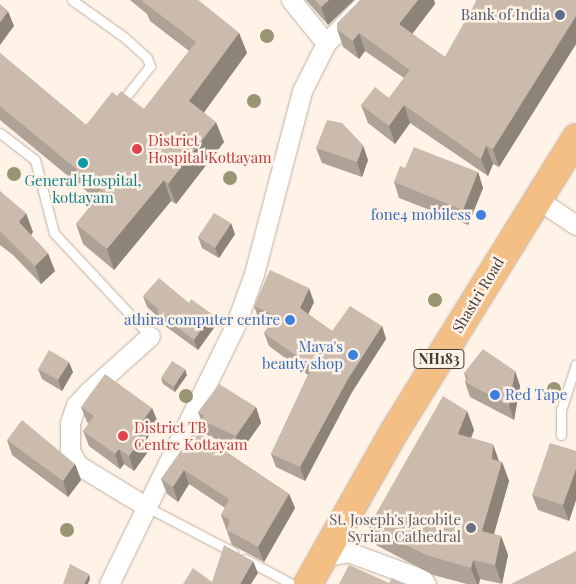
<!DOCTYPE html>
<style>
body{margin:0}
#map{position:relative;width:576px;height:584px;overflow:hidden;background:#fff2e6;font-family:"Playfair Display",serif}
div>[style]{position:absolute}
.roads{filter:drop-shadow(0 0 1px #bfb0a2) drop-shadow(0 0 1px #bfb0a2)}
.service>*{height:9px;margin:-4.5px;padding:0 4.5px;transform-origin:4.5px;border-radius:4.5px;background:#fff}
.minor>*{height:19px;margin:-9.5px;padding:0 9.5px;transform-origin:9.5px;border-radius:9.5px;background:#fff}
.trunk>*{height:28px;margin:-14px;padding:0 14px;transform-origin:14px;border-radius:14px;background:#f4bf84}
.trees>*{width:14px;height:14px;margin:-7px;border-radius:50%;background:#999472}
.wall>*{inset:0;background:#aea195}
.shaded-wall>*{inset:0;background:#8d8379}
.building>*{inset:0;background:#cabbad}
.dots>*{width:14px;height:14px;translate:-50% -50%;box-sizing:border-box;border:2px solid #fff2e6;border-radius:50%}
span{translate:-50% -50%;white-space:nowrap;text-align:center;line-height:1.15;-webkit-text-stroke:5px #fff2e6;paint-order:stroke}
.shield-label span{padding:1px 4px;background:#fff2e6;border:1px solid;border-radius:4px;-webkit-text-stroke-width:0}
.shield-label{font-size:14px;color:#413a35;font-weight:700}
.service-label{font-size:15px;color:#4e5e75}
.right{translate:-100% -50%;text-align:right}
.health-label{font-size:15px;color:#be3a42}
.left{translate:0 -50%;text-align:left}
.culture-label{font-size:15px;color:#0d838f}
.shop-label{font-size:15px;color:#366cbe}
.street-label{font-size:15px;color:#413a35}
.worship-label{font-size:15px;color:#5b616d}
</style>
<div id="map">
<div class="roads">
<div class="service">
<i style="left:72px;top:0;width:64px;rotate:35.4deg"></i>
<i style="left:124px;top:37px;width:31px;rotate:42deg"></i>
<i style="left:147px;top:58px;width:9px;rotate:69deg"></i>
<i style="left:150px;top:66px;width:48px;rotate:128.3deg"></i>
<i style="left:0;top:133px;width:44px;rotate:37.6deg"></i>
<i style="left:35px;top:160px;width:75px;rotate:75.4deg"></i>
<i style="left:54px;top:233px;width:141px;rotate:47deg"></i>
<i style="left:561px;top:435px;width:25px;rotate:-90deg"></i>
<i style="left:561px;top:410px;width:48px;rotate:-71.9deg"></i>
<i style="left:147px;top:507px;width:97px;rotate:27.6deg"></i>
<i style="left:245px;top:559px;width:53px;rotate:28deg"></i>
</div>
<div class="minor">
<i style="left:291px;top:0;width:55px;rotate:50.9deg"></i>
<i style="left:537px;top:199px;width:47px;rotate:33.7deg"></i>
<i style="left:147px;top:507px;width:81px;rotate:-148.7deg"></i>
<i style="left:78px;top:465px;width:16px;rotate:-120deg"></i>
<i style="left:70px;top:451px;width:28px;rotate:-90deg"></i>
<i style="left:70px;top:423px;width:19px;rotate:-72deg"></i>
<i style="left:76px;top:405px;width:19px;rotate:-47deg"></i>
<i style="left:89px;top:391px;width:82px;rotate:-42deg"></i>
<i style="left:323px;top:557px;width:25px;rotate:-11deg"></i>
<i style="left:348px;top:552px;width:79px;rotate:20deg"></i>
<i style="left:422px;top:579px;width:6px;rotate:51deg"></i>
<i style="left:109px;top:584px;width:287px;rotate:-64deg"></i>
<i style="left:235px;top:326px;width:55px;rotate:-69.9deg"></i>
<i style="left:254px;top:274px;width:189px;rotate:-75.3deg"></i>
<i style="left:302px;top:91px;width:54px;rotate:-63.4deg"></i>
<i style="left:326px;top:43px;width:60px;rotate:-45.7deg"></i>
</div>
<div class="trunk">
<i style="left:308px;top:584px;width:175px;rotate:-60.5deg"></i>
<i style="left:394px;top:432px;width:346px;rotate:-58.2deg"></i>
</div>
</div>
<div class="trees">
<i style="left:267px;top:36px"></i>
<i style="left:254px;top:101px"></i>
<i style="left:14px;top:174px"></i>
<i style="left:230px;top:178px"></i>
<i style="left:435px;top:300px"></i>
<i style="left:554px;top:389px"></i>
<i style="left:186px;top:396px"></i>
<i style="left:67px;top:530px"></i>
</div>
<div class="wall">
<i style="clip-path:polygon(130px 0,198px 0,239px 33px,247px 53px,204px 112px,224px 142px,176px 204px,171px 201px,114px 270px,83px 244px,76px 224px,96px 199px,0 120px,0 53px,86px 125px,117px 96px,144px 109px,189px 51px,150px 21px,147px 14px)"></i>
<i style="clip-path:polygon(306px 0,354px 0,328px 25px)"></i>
<i style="clip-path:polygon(360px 0,434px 0,435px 4px,412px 34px,445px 57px,476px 2px,476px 0,576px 0,576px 44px,499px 167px,493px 164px,488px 176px,410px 123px,395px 144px,368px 123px,361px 105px,389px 98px,404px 78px,365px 51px,359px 59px,343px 47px,337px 29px)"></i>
<i style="clip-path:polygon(316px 148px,368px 160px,362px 177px,322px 163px)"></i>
<i style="clip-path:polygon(405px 168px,478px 172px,483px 188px,468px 225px,399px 198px,394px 182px)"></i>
<i style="clip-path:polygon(0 191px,33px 232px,31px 235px,55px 271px,41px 284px,13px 255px,0 245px)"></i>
<i style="clip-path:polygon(235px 234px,219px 258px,202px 248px,198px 237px)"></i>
<i style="clip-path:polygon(143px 296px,189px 303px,212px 314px,216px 325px,198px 350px,161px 323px,158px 317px,147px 307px)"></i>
<i style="clip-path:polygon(314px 302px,308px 314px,332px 331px,382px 326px,386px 339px,352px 392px,305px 481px,276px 467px,271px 454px,308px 375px,269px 346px,264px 333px,270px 324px,259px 320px,254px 306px)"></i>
<i style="clip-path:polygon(38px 369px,73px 372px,62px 391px,42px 379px)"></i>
<i style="clip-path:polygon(515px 371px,520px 386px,514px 420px,470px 397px,465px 382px,466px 379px,464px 373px)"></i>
<i style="clip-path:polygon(187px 375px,175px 392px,163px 384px,161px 378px)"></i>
<i style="clip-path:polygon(81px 407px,152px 408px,158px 423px,144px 443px,147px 453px,134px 471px,124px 464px,120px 469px,89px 446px,83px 431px,89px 424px,87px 422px)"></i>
<i style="clip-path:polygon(256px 407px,261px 423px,241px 451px,207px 435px,198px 412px)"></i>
<i style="clip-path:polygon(467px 411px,474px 430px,471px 438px,499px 461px,502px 462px,509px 481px,494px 534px,501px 536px,508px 555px,502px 584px,480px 579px,479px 584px,467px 584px,433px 575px,376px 545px,369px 526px)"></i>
<i style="clip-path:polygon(195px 431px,289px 494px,295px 508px,264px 562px,232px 545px,221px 515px,225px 508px,189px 484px,178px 502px,167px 494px,161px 479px)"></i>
<i style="clip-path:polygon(7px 440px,75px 464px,81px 480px,68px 497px,12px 455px)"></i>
<i style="clip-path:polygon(576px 451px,576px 500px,569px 521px,538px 510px,532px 495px)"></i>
</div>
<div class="shaded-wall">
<i style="clip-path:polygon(329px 0,354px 0,328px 25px,321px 7px)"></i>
<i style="clip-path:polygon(418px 0,434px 0,435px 4px,406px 42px,399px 24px)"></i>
<i style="clip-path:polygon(8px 11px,14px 26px,0 45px,0 22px)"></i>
<i style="clip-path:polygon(576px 16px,576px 44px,499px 167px,493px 149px)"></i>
<i style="clip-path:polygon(239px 33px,247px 53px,197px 122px,189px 101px)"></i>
<i style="clip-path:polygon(359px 33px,365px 51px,359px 59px,353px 41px)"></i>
<i style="clip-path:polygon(404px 105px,410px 123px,395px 144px,389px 126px)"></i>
<i style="clip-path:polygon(216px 122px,224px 142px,176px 204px,168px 184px)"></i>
<i style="clip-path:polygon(363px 145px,368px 160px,362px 177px,357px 162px)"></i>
<i style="clip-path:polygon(486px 146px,493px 164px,488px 176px,481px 159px)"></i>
<i style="clip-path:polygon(478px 172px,483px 188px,468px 225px,463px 210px)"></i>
<i style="clip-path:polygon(164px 180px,171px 201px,114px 270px,107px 249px)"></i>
<i style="clip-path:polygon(26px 213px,33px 232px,25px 241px,19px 222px)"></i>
<i style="clip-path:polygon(231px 223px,235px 234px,219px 258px,215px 248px)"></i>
<i style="clip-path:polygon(48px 253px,55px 271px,41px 284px,35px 266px)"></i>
<i style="clip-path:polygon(309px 288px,314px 302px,305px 321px,300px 308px)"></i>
<i style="clip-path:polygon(212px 314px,216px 325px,198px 350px,194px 340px)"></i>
<i style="clip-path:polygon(382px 326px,386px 339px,352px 392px,305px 481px,300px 467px,348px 379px)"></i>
<i style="clip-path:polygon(69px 362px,73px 372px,62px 391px,58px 380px)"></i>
<i style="clip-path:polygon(185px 369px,187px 375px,175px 392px,174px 387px)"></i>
<i style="clip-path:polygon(515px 371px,520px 386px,514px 420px,509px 405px)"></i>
<i style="clip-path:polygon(256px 407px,261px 423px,241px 451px,236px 436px)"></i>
<i style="clip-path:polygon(152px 408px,158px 423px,144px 443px,147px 453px,134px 471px,129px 456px,134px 433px)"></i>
<i style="clip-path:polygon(467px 411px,474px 430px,465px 453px,458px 434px)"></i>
<i style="clip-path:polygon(493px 444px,500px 464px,502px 462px,509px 481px,489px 551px,482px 531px)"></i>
<i style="clip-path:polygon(119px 449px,124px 464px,120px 469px,115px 454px)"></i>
<i style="clip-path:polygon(75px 464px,81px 480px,68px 497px,63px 481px)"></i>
<i style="clip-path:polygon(576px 469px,576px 500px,569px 521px,563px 505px)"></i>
<i style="clip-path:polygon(184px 470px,189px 484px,178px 502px,173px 487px)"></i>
<i style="clip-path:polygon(289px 494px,295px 508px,264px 562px,258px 547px)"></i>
<i style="clip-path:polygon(501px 536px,508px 555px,502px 584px,495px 565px)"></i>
<i style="clip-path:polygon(473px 560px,480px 579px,479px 584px,477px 584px,471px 568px)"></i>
<i style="clip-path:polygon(253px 561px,258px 573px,251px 584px,240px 584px)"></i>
<i style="clip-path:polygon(89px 574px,90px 579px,88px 584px,84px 584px)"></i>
</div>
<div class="building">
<i style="clip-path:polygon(143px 0,198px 0,239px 33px,189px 101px,216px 122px,168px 184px,164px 180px,107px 249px,76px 224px,103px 191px,0 106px,0 53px,86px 125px,112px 92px,117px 96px,121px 91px,144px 109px,196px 42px,142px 1px)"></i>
<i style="clip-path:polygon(315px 0,329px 0,321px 7px)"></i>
<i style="clip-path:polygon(360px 0,418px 0,399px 24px,445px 57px,477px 0,576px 0,576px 16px,493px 149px,486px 146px,481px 159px,404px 105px,389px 126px,361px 105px,375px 87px,389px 98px,410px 70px,359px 33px,353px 41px,337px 29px,337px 23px)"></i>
<i style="clip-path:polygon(0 4px,8px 11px,0 22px)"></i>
<i style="clip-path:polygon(327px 120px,342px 123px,363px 145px,357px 162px,316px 148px)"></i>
<i style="clip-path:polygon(414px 147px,478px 172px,463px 210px,394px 182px,400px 166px,405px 168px)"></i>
<i style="clip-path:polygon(0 191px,26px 213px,19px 222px,48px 253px,35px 266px,0 231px)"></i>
<i style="clip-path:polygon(214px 213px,231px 223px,215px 248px,198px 237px)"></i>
<i style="clip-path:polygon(270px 270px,309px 288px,300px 308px,332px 331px,350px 306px,382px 326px,348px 379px,300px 467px,271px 454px,312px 367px,264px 333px,276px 316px,254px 306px)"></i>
<i style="clip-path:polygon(159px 278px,189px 303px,191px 299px,212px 314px,194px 340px,157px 312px,159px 310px,143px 296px)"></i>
<i style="clip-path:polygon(483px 349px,515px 371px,509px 405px,465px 382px,468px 377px,464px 373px)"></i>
<i style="clip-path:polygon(49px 350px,69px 362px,58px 380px,38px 369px)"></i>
<i style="clip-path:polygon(172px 361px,185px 369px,174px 387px,161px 378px)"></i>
<i style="clip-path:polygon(105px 374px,152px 408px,134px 433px,142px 438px,129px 456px,119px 449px,115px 454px,83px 431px,94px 416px,81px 407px)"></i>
<i style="clip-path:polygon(219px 384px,256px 407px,236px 436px,201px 420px,204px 416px,198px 412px)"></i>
<i style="clip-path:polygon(443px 396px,467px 411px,458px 434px,493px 444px,492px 459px,502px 462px,482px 531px,501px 536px,495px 565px,473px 560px,471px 568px,426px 555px,369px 526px)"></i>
<i style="clip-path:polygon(22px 420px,75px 464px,63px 481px,7px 440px)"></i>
<i style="clip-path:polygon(195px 431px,289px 494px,258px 547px,227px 530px,230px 520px,221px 515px,229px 499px,184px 470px,173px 487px,161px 479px)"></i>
<i style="clip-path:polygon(550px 443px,576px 451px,576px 469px,563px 505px,532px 495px)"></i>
<i style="clip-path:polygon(224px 545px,253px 561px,240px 584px,183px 584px,193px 568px,212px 582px)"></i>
<i style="clip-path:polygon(576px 551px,576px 584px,511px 584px)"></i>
<i style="clip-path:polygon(70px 564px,89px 574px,84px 584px,63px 584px)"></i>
<i style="clip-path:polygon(349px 565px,389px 583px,392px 578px,404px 584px,339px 584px)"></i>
</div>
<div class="dots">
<i style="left:560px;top:15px;background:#5c6f8a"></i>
<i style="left:137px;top:149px;background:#e0444e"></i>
<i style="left:83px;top:163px;background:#0f9aa8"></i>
<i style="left:481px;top:215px;background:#3f7fe0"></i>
<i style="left:290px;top:320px;background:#3f7fe0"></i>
<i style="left:353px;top:355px;background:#3f7fe0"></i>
<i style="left:495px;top:395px;background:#3f7fe0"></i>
<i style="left:123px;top:436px;background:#e0444e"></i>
<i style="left:471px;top:528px;background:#6b7280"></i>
</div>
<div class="shield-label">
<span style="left:439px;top:359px">NH183</span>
</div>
<div class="service-label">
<span class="right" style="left:550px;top:15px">Bank of India</span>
</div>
<div class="health-label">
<span class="left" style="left:148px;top:149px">District<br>Hospital Kottayam</span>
<span class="left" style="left:134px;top:436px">District TB<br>Centre Kottayam</span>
</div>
<div class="culture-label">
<span style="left:83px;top:189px">General Hospital,<br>kottayam</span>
</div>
<div class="shop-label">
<span class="right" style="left:471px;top:215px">fone4 mobiless</span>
<span class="right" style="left:280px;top:320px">athira computer centre</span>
<span class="right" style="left:343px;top:355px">Maya's<br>beauty shop</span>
<span class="left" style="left:505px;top:395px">Red Tape</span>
</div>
<div class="street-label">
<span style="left:478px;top:295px;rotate:-59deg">Shastri Road</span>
</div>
<div class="worship-label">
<span class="right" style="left:461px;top:528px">St. Joseph's Jacobite<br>Syrian Cathedral</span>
</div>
</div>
